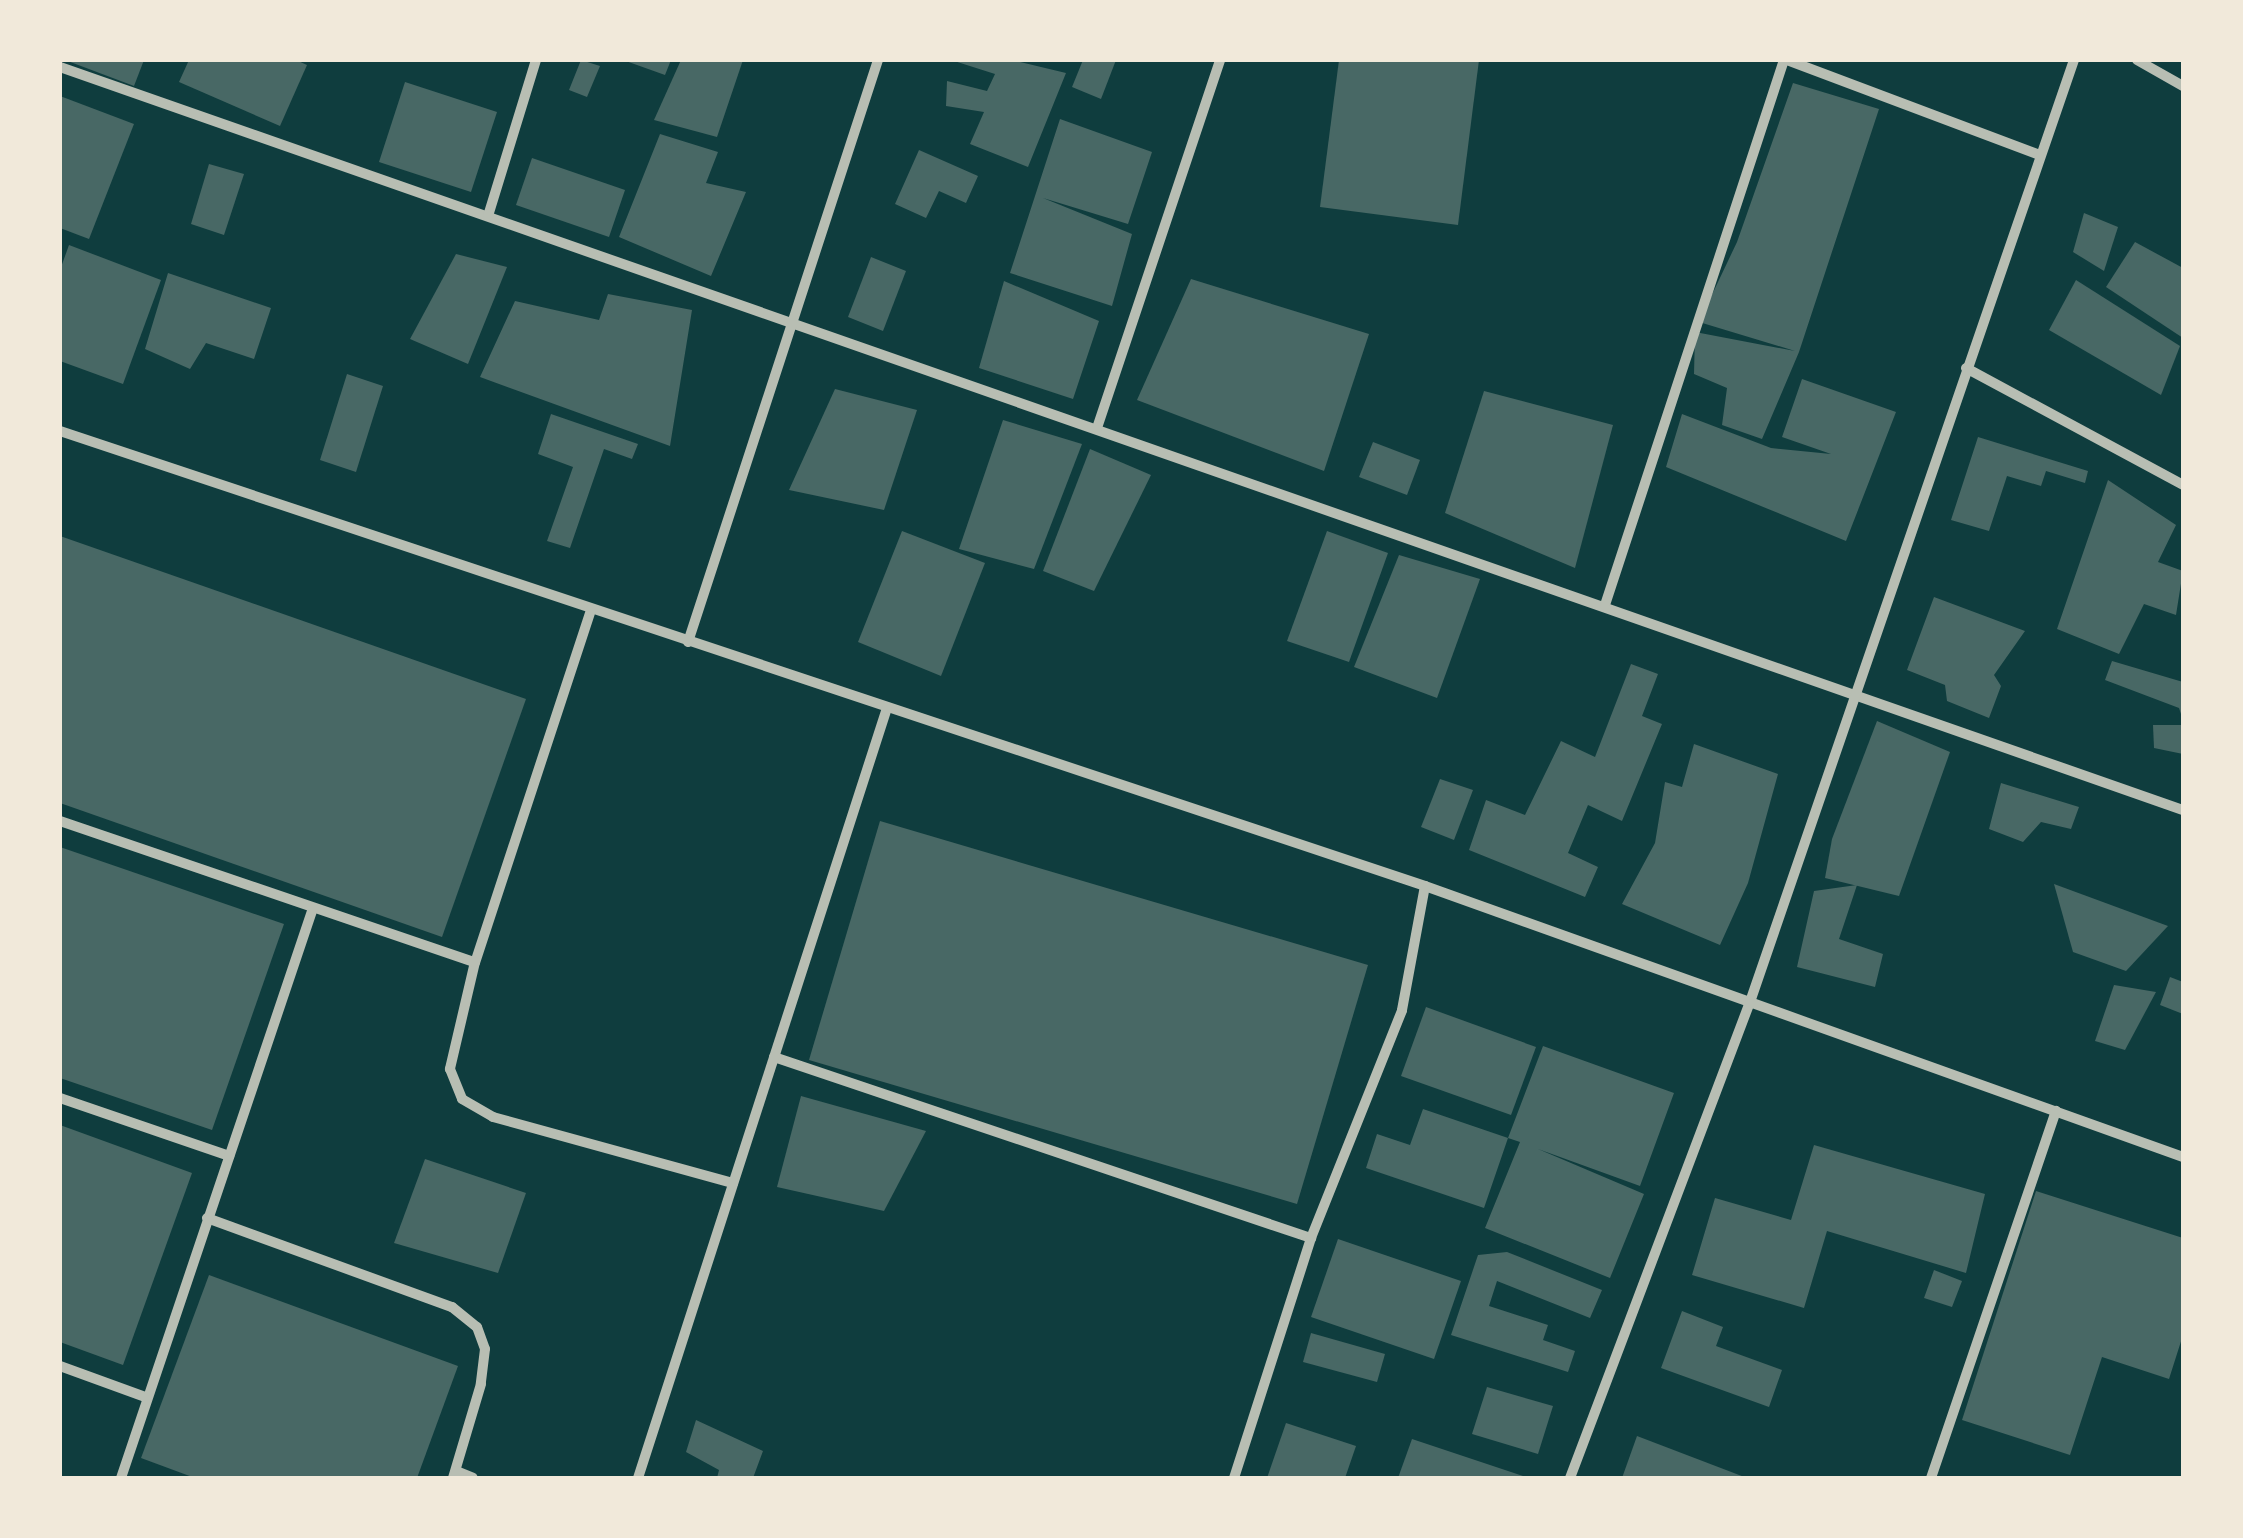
<!DOCTYPE html>
<style>
body{margin:0}
#map{position:relative;width:2243px;height:1538px;overflow:hidden;background:#0f3d3e;font-family:Roboto,sans-serif}
div>[style]{position:absolute}
.building>*{inset:0;background:#486865}
.minor>*{height:10px;margin:-5px;padding:0 5px;transform-origin:5px;border-radius:5px;background:#b8beb3}
span{translate:-50% -50%;white-space:nowrap;text-align:center;line-height:1.15;-webkit-text-stroke:10px #f1e9da;paint-order:stroke}
.frame{position:absolute;inset:0;border:62px solid #f1e9da;pointer-events:none}
</style>
<div id="map">
<div class="building">
<i style="clip-path:polygon(65px 60px,144px 60px,134px 86px)"></i>
<i style="clip-path:polygon(189px 60px,296px 60px,307px 65px,280px 126px,179px 82px)"></i>
<i style="clip-path:polygon(581px 60px,600px 66px,587px 97px,569px 90px)"></i>
<i style="clip-path:polygon(623px 60px,671px 60px,665px 75px)"></i>
<i style="clip-path:polygon(681px 60px,743px 60px,717px 137px,654px 120px)"></i>
<i style="clip-path:polygon(951px 60px,1012px 60px,1066px 73px,1028px 167px,970px 144px,984px 112px,946px 106px,947px 81px,987px 91px,995px 74px)"></i>
<i style="clip-path:polygon(1083px 60px,1116px 60px,1101px 99px,1072px 87px)"></i>
<i style="clip-path:polygon(1339px 60px,1479px 60px,1458px 225px,1320px 207px)"></i>
<i style="clip-path:polygon(405px 82px,497px 112px,471px 192px,379px 162px)"></i>
<i style="clip-path:polygon(1793px 83px,1879px 109px,1799px 352px,1762px 439px,1722px 425px,1727px 388px,1694px 374px,1695px 332px,1795px 351px,1699px 322px,1737px 242px)"></i>
<i style="clip-path:polygon(60px 96px,134px 124px,89px 239px,60px 228px)"></i>
<i style="clip-path:polygon(1060px 119px,1152px 152px,1128px 224px,1043px 198px,1132px 234px,1112px 306px,1010px 273px)"></i>
<i style="clip-path:polygon(660px 134px,718px 152px,706px 183px,746px 192px,711px 276px,619px 237px)"></i>
<i style="clip-path:polygon(919px 150px,978px 176px,966px 203px,939px 191px,926px 218px,895px 204px)"></i>
<i style="clip-path:polygon(532px 158px,625px 190px,609px 237px,516px 205px)"></i>
<i style="clip-path:polygon(209px 164px,244px 174px,224px 235px,191px 224px)"></i>
<i style="clip-path:polygon(2084px 213px,2118px 227px,2104px 271px,2073px 252px)"></i>
<i style="clip-path:polygon(2135px 242px,2183px 268px,2183px 338px,2106px 287px)"></i>
<i style="clip-path:polygon(69px 245px,161px 280px,123px 384px,60px 361px,60px 270px)"></i>
<i style="clip-path:polygon(456px 254px,507px 267px,468px 364px,410px 339px)"></i>
<i style="clip-path:polygon(871px 257px,906px 271px,883px 331px,848px 317px)"></i>
<i style="clip-path:polygon(168px 273px,271px 308px,254px 359px,206px 343px,190px 369px,145px 349px)"></i>
<i style="clip-path:polygon(1191px 279px,1369px 334px,1324px 471px,1137px 400px)"></i>
<i style="clip-path:polygon(2076px 280px,2180px 346px,2161px 395px,2049px 330px)"></i>
<i style="clip-path:polygon(1004px 281px,1099px 321px,1073px 399px,979px 368px)"></i>
<i style="clip-path:polygon(608px 294px,692px 310px,670px 446px,480px 377px,515px 301px,599px 320px)"></i>
<i style="clip-path:polygon(347px 374px,383px 386px,356px 472px,320px 460px)"></i>
<i style="clip-path:polygon(1802px 379px,1896px 412px,1846px 541px,1666px 467px,1682px 414px,1771px 448px,1831px 454px,1782px 437px)"></i>
<i style="clip-path:polygon(835px 389px,917px 410px,884px 510px,789px 490px)"></i>
<i style="clip-path:polygon(1484px 391px,1613px 425px,1575px 568px,1445px 513px)"></i>
<i style="clip-path:polygon(551px 414px,638px 444px,632px 459px,604px 449px,570px 548px,547px 541px,573px 467px,538px 454px)"></i>
<i style="clip-path:polygon(1003px 420px,1082px 444px,1034px 569px,959px 549px)"></i>
<i style="clip-path:polygon(1978px 437px,2088px 471px,2085px 483px,2046px 471px,2041px 486px,2007px 476px,1989px 531px,1951px 520px)"></i>
<i style="clip-path:polygon(1373px 442px,1420px 460px,1407px 495px,1359px 477px)"></i>
<i style="clip-path:polygon(1090px 449px,1151px 475px,1094px 591px,1043px 571px)"></i>
<i style="clip-path:polygon(2108px 480px,2176px 525px,2158px 562px,2183px 571px,2176px 615px,2144px 604px,2119px 654px,2057px 629px)"></i>
<i style="clip-path:polygon(902px 531px,985px 563px,941px 676px,858px 642px)"></i>
<i style="clip-path:polygon(1327px 531px,1388px 553px,1349px 662px,1287px 641px)"></i>
<i style="clip-path:polygon(60px 536px,526px 699px,442px 937px,60px 803px)"></i>
<i style="clip-path:polygon(1399px 555px,1480px 579px,1437px 698px,1354px 667px)"></i>
<i style="clip-path:polygon(1934px 597px,2025px 631px,1994px 675px,2001px 686px,1989px 718px,1947px 701px,1945px 685px,1907px 670px)"></i>
<i style="clip-path:polygon(2112px 661px,2183px 682px,2183px 720px,2179px 708px,2105px 680px)"></i>
<i style="clip-path:polygon(1631px 664px,1658px 674px,1642px 716px,1662px 724px,1622px 821px,1588px 805px,1568px 853px,1598px 867px,1585px 897px,1469px 850px,1486px 800px,1525px 815px,1561px 741px,1595px 757px)"></i>
<i style="clip-path:polygon(1877px 721px,1950px 752px,1899px 896px,1825px 878px,1832px 839px)"></i>
<i style="clip-path:polygon(2153px 725px,2183px 725px,2183px 754px,2154px 748px)"></i>
<i style="clip-path:polygon(1694px 744px,1778px 774px,1748px 883px,1720px 945px,1622px 904px,1655px 843px,1665px 782px,1682px 787px)"></i>
<i style="clip-path:polygon(1440px 779px,1473px 790px,1454px 840px,1421px 827px)"></i>
<i style="clip-path:polygon(2001px 783px,2079px 807px,2071px 829px,2041px 822px,2023px 842px,1989px 829px)"></i>
<i style="clip-path:polygon(880px 821px,1368px 965px,1297px 1204px,809px 1060px)"></i>
<i style="clip-path:polygon(60px 847px,284px 924px,212px 1130px,60px 1078px)"></i>
<i style="clip-path:polygon(2054px 884px,2168px 926px,2126px 971px,2073px 952px)"></i>
<i style="clip-path:polygon(1857px 885px,1839px 939px,1883px 954px,1875px 987px,1797px 967px,1814px 891px)"></i>
<i style="clip-path:polygon(2170px 977px,2183px 982px,2183px 1014px,2160px 1005px)"></i>
<i style="clip-path:polygon(2114px 985px,2156px 992px,2125px 1050px,2095px 1041px)"></i>
<i style="clip-path:polygon(1426px 1007px,1536px 1047px,1511px 1115px,1401px 1076px)"></i>
<i style="clip-path:polygon(1543px 1046px,1674px 1093px,1640px 1186px,1538px 1149px,1644px 1194px,1610px 1278px,1485px 1228px,1520px 1142px,1508px 1138px,1484px 1208px,1366px 1168px,1377px 1134px,1410px 1145px,1423px 1109px,1508px 1138px)"></i>
<i style="clip-path:polygon(801px 1096px,926px 1131px,884px 1211px,777px 1187px)"></i>
<i style="clip-path:polygon(60px 1125px,192px 1173px,123px 1365px,60px 1342px)"></i>
<i style="clip-path:polygon(1814px 1145px,1985px 1194px,1966px 1273px,1827px 1231px,1804px 1308px,1692px 1275px,1715px 1198px,1791px 1220px)"></i>
<i style="clip-path:polygon(425px 1159px,526px 1193px,498px 1273px,394px 1243px)"></i>
<i style="clip-path:polygon(2036px 1191px,2183px 1238px,2183px 1335px,2169px 1379px,2102px 1357px,2070px 1455px,1962px 1420px)"></i>
<i style="clip-path:polygon(1338px 1239px,1461px 1281px,1434px 1359px,1311px 1317px)"></i>
<i style="clip-path:polygon(1507px 1252px,1602px 1290px,1590px 1318px,1497px 1281px,1489px 1306px,1548px 1325px,1543px 1340px,1575px 1351px,1568px 1372px,1451px 1335px,1478px 1255px)"></i>
<i style="clip-path:polygon(1934px 1270px,1962px 1281px,1952px 1307px,1924px 1298px)"></i>
<i style="clip-path:polygon(209px 1275px,458px 1366px,417px 1478px,195px 1478px,141px 1458px)"></i>
<i style="clip-path:polygon(1682px 1311px,1723px 1327px,1716px 1346px,1782px 1370px,1769px 1407px,1661px 1368px)"></i>
<i style="clip-path:polygon(1311px 1333px,1385px 1354px,1377px 1382px,1303px 1362px)"></i>
<i style="clip-path:polygon(1487px 1387px,1553px 1406px,1538px 1454px,1472px 1434px)"></i>
<i style="clip-path:polygon(696px 1420px,763px 1451px,753px 1478px,717px 1478px,719px 1470px,686px 1452px)"></i>
<i style="clip-path:polygon(1286px 1423px,1356px 1446px,1345px 1478px,1267px 1478px)"></i>
<i style="clip-path:polygon(1637px 1436px,1747px 1478px,1622px 1478px)"></i>
<i style="clip-path:polygon(1412px 1439px,1526px 1477px,1526px 1478px,1398px 1478px)"></i>
</div>
<div class="minor">
<i style="left:1787px;top:60px;width:270px;rotate:20.6deg"></i>
<i style="left:2137px;top:60px;width:53px;rotate:29.5deg"></i>
<i style="left:60px;top:67px;width:2249px;rotate:19.29deg"></i>
<i style="left:488px;top:216px;width:163px;rotate:-72.9deg"></i>
<i style="left:1966px;top:368px;width:247px;rotate:28.3deg"></i>
<i style="left:1097px;top:428px;width:388px;rotate:-71.5deg"></i>
<i style="left:60px;top:431px;width:1439px;rotate:18.43deg"></i>
<i style="left:1425px;top:886px;width:805px;rotate:19.67deg"></i>
<i style="left:1605px;top:605px;width:574px;rotate:-71.82deg"></i>
<i style="left:591px;top:610px;width:371px;rotate:108.2deg"></i>
<i style="left:475px;top:962px;width:110px;rotate:103.2deg"></i>
<i style="left:450px;top:1069px;width:32px;rotate:68deg"></i>
<i style="left:462px;top:1099px;width:36px;rotate:30deg"></i>
<i style="left:493px;top:1117px;width:249px;rotate:15.4deg"></i>
<i style="left:688px;top:642px;width:612px;rotate:-71.92deg"></i>
<i style="left:60px;top:821px;width:438px;rotate:18.8deg"></i>
<i style="left:774px;top:1057px;width:567px;rotate:18.63deg"></i>
<i style="left:60px;top:1098px;width:179px;rotate:18.9deg"></i>
<i style="left:207px;top:1218px;width:261px;rotate:20deg"></i>
<i style="left:452px;top:1307px;width:32px;rotate:39deg"></i>
<i style="left:477px;top:1327px;width:23px;rotate:70deg"></i>
<i style="left:485px;top:1349px;width:35px;rotate:97deg"></i>
<i style="left:481px;top:1384px;width:98px;rotate:106.6deg"></i>
<i style="left:60px;top:1366px;width:90px;rotate:20deg"></i>
<i style="left:456px;top:1471px;width:18px;rotate:22deg"></i>
<i style="left:121px;top:1478px;width:601px;rotate:-71.38deg"></i>
<i style="left:638px;top:1478px;width:809px;rotate:-72.08deg"></i>
<i style="left:1234px;top:1478px;width:252px;rotate:-72.2deg"></i>
<i style="left:1311px;top:1238px;width:245px;rotate:-68.2deg"></i>
<i style="left:1402px;top:1010px;width:126px;rotate:-79.5deg"></i>
<i style="left:1570px;top:1478px;width:509px;rotate:-69.29deg"></i>
<i style="left:1750px;top:1002px;width:996px;rotate:-71.02deg"></i>
<i style="left:1931px;top:1478px;width:388px;rotate:-71.2deg"></i>
</div>
<div class="frame"></div>
</div>
